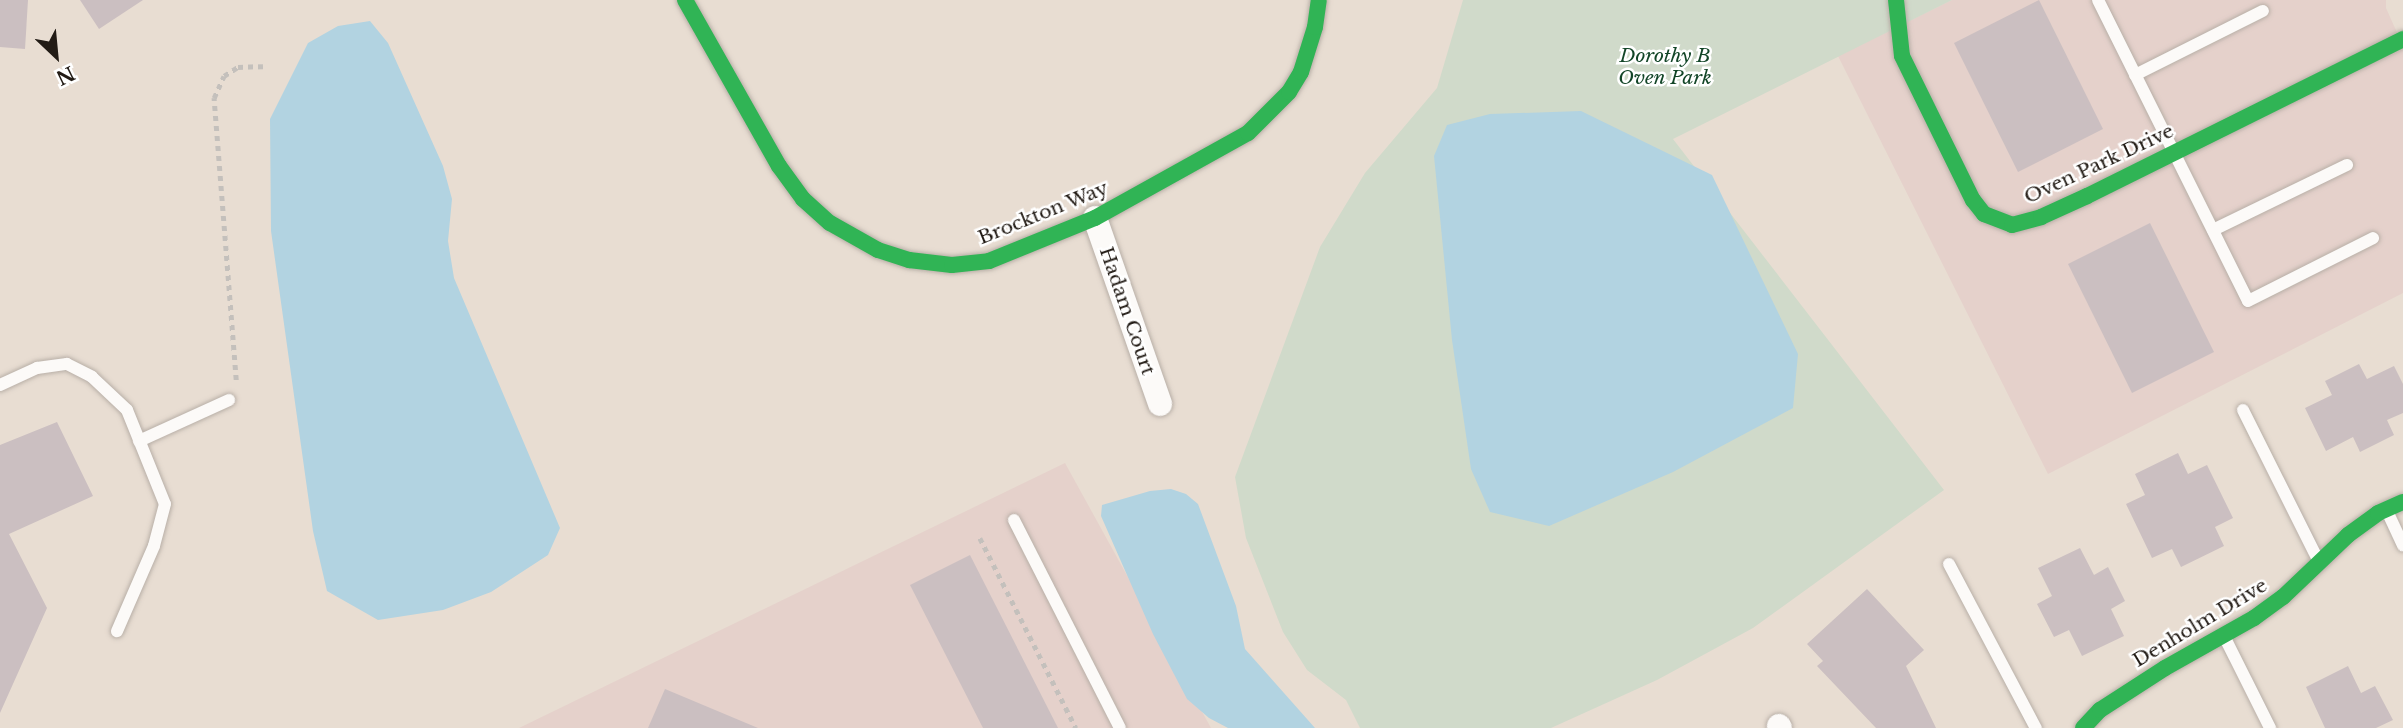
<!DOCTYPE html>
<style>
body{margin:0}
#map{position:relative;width:2403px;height:728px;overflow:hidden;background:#e8ddd2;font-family:"Libre Baskerville",serif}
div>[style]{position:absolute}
.commercial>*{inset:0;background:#e5d1cb}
.green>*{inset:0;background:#d0daca}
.water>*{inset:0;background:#b2d3e1}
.building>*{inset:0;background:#cbbfc1}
.path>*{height:4.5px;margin-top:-2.25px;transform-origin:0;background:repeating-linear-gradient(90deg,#c4c0bc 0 5px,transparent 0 10px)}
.roads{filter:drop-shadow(0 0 2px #b8afa7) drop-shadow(0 0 2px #b8afa7)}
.lane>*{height:12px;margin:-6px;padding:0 6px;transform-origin:6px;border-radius:6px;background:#fcfaf8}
.street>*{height:24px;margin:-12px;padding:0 12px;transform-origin:12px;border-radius:12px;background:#fcfaf8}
.fast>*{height:16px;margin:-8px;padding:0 8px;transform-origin:8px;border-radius:8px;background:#30b455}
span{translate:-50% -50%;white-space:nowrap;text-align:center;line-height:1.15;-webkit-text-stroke:5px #fff;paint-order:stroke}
.park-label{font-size:19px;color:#124527;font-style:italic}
.street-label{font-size:19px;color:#221b15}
.north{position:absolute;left:21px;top:21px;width:70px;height:70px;-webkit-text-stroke:5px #fff;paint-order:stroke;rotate:154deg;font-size:19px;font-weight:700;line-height:28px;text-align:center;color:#221b15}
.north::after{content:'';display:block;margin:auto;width:24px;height:32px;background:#221b15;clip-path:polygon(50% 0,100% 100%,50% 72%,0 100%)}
</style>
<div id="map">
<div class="commercial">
<i style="clip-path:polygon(1952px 0,2386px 0,2386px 8px,2403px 46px,2403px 293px,2048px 474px,1838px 56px)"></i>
<i style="clip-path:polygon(1065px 463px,1211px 728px,519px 728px)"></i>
</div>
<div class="green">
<i style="clip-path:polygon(1463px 0,1952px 0,1673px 139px,1944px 490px,1753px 628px,1657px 680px,1551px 728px,1360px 728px,1346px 700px,1307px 670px,1283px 632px,1246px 538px,1235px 477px,1320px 247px,1365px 173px,1437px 88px)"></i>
</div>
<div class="water">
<i style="clip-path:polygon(370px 21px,388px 43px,443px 166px,452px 199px,448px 241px,454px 278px,560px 528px,548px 555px,491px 592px,443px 610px,378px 620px,327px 591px,313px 531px,271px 231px,270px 119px,308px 43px,338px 26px)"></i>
<i style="clip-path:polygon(1581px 111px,1712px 175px,1798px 354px,1793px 408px,1673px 472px,1549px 526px,1490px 512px,1471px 469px,1452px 340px,1434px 156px,1447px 125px,1490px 114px)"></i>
<i style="clip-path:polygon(1171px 489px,1186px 494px,1198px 504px,1236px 606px,1245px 649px,1315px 728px,1228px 728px,1209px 718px,1187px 699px,1153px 634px,1101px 516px,1102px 505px,1150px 491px)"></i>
</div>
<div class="building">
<i style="clip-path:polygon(0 0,28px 0,25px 49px,0 47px)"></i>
<i style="clip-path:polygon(80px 0,143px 0,99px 29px)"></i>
<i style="clip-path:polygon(2039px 0,2103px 129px,2018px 172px,1954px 43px)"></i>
<i style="clip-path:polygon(2150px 223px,2214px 352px,2132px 393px,2068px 264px)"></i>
<i style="clip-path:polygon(2359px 364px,2367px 379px,2394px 366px,2403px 384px,2403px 413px,2387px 420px,2394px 435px,2360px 452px,2353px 437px,2326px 451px,2305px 408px,2332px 395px,2325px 381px)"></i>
<i style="clip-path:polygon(57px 422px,93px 496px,9px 534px,47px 608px,0 713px,0 445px)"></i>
<i style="clip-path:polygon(2178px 453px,2188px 474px,2207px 465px,2233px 518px,2215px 527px,2224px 546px,2181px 567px,2172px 549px,2152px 558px,2126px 504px,2145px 495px,2135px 474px)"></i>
<i style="clip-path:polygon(2080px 548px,2094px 575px,2108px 567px,2125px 601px,2111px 609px,2124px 636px,2082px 656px,2069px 630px,2054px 637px,2037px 604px,2052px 596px,2038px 568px)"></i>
<i style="clip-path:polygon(970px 555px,1058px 728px,983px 728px,910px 585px)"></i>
<i style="clip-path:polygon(1867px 589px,1924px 650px,1906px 666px,1936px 728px,1876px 728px,1817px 666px,1823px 661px,1807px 644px)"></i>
<i style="clip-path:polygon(2348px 666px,2361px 693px,2375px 686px,2393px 720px,2376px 728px,2325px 728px,2306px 687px)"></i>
<i style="clip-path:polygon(665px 689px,758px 728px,648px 728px)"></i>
</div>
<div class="path">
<i style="left:236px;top:380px;width:283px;rotate:-94.5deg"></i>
<i style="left:214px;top:98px;width:24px;rotate:-66deg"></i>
<i style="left:224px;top:76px;width:17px;rotate:-33deg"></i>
<i style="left:238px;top:67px;width:25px;rotate:-2deg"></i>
<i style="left:980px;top:538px;width:213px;rotate:63.2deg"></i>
</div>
<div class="roads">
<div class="lane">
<i style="left:2098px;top:0;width:336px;rotate:63.5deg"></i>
<i style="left:2248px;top:301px;width:140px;rotate:-26.7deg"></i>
<i style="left:2135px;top:75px;width:143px;rotate:-26.6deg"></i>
<i style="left:2213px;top:230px;width:149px;rotate:-25.9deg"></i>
<i style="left:0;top:385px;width:41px;rotate:-24.7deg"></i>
<i style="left:37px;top:368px;width:30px;rotate:-8deg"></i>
<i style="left:67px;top:364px;width:28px;rotate:27deg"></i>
<i style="left:92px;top:377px;width:48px;rotate:43.3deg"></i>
<i style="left:127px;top:410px;width:101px;rotate:68deg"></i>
<i style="left:165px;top:504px;width:43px;rotate:104.7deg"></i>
<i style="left:154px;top:546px;width:93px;rotate:113.5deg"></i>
<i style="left:2243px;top:410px;width:168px;rotate:63.4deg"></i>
<i style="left:139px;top:441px;width:99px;rotate:-24.5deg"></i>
<i style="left:2387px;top:511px;width:38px;rotate:65deg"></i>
<i style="left:1014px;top:520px;width:233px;rotate:63deg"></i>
<i style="left:1949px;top:564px;width:186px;rotate:62.1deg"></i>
<i style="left:2225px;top:638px;width:101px;rotate:63.4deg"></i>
</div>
<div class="street">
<i style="left:1095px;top:218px;width:197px;rotate:70.7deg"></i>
<i style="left:1779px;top:726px;width:2px;rotate:63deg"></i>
</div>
<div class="fast">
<i style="left:685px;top:0;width:191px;rotate:60.5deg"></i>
<i style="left:779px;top:166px;width:41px;rotate:54deg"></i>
<i style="left:803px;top:199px;width:36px;rotate:42deg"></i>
<i style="left:830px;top:223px;width:55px;rotate:29.4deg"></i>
<i style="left:878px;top:250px;width:33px;rotate:18deg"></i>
<i style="left:909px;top:260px;width:43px;rotate:6.6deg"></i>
<i style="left:952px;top:265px;width:37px;rotate:-6deg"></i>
<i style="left:989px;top:261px;width:114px;rotate:-22.1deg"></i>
<i style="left:1095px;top:218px;width:175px;rotate:-29.1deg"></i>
<i style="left:1248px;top:133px;width:58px;rotate:-45deg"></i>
<i style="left:1289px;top:92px;width:23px;rotate:-59deg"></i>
<i style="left:1301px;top:72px;width:47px;rotate:-72.7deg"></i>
<i style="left:1315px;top:27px;width:27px;rotate:-82deg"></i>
<i style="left:1896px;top:0;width:56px;rotate:83.9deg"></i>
<i style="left:1902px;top:56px;width:161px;rotate:63.8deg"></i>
<i style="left:1973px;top:200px;width:18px;rotate:52deg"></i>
<i style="left:1984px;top:214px;width:30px;rotate:21deg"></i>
<i style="left:2012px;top:225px;width:30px;rotate:-15deg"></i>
<i style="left:2041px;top:217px;width:51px;rotate:-24.5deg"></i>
<i style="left:2087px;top:196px;width:353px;rotate:-26.4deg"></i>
<i style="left:2083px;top:728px;width:25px;rotate:-47deg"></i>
<i style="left:2100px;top:710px;width:77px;rotate:-32.9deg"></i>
<i style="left:2165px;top:668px;width:102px;rotate:-29.3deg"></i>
<i style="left:2254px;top:618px;width:36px;rotate:-36deg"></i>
<i style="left:2283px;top:597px;width:90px;rotate:-43.6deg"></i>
<i style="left:2348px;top:535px;width:37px;rotate:-36deg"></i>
<i style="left:2378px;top:513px;width:27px;rotate:-24deg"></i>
</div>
</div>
<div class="park-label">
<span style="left:1665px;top:67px">Dorothy B<br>Oven Park</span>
</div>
<div class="street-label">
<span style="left:2099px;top:164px;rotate:-25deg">Oven Park Drive</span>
<span style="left:1043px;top:213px;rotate:-22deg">Brockton Way</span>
<span style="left:1127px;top:311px;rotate:71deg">Hadam Court</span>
<span style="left:2200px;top:623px;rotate:-31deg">Denholm Drive</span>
</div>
<div class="north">N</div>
</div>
